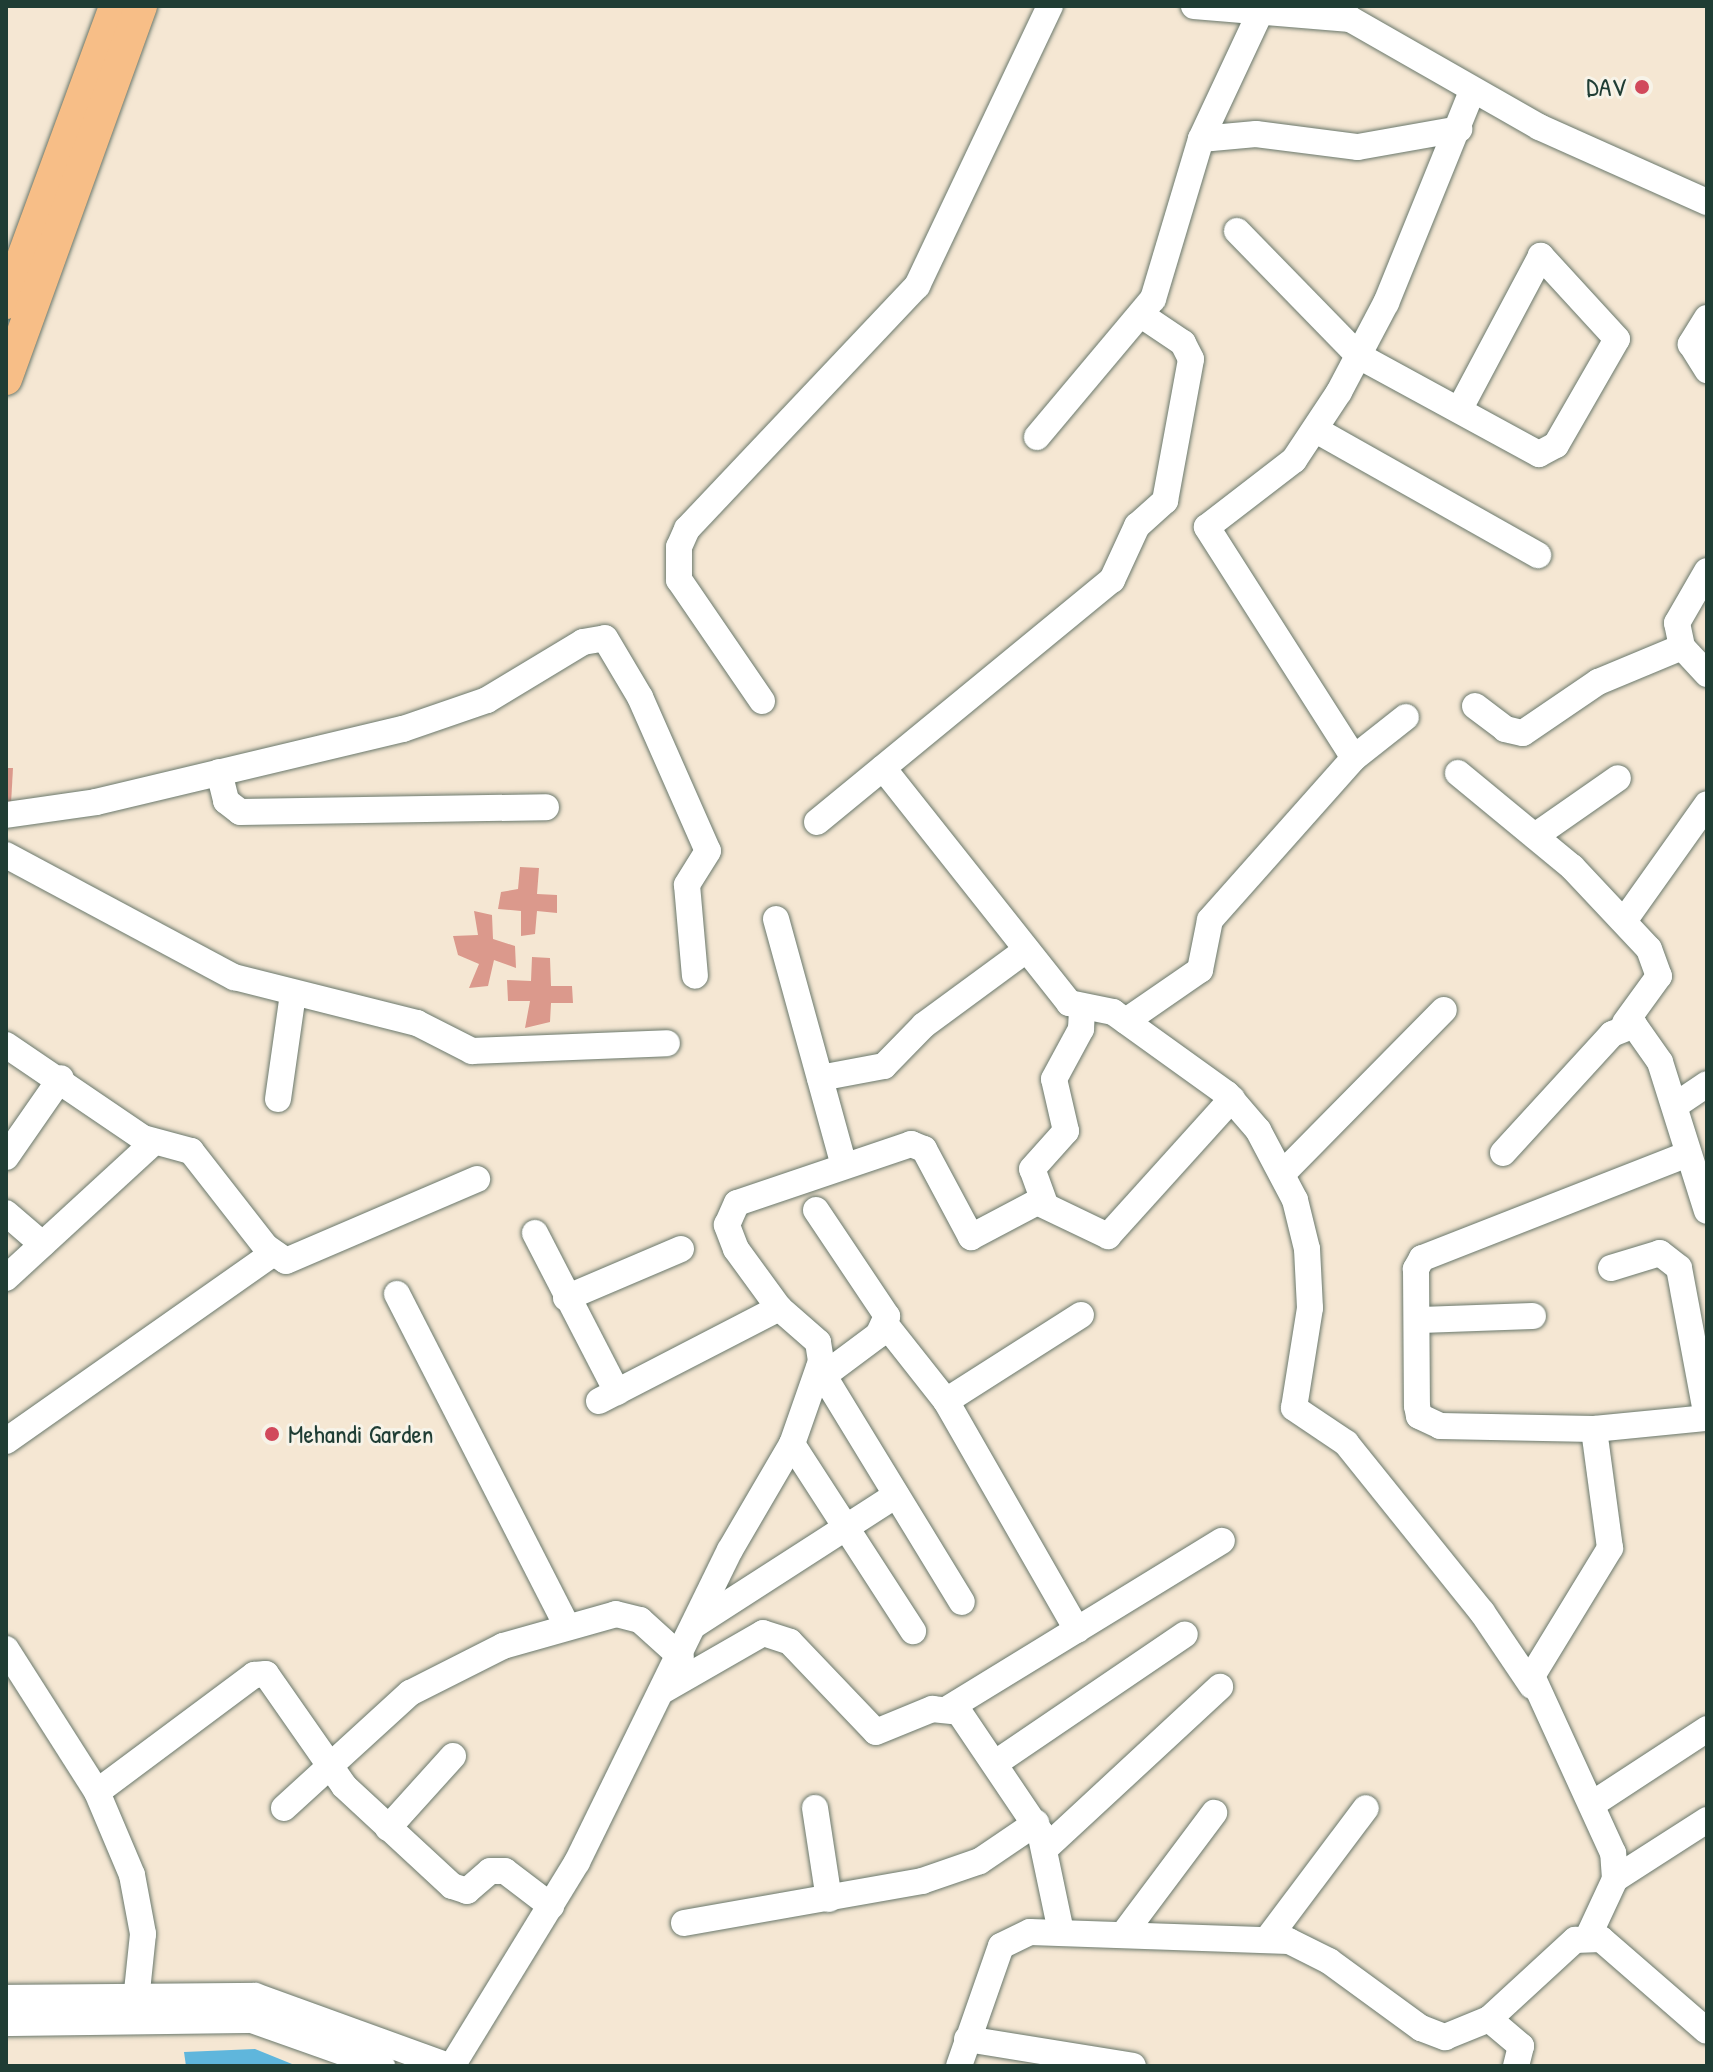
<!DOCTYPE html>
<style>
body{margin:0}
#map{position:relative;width:1713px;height:2072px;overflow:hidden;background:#f5e7d3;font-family:"Patrick Hand",sans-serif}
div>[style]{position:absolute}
.water>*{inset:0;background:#5fb6dc}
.building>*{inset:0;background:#db998c}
.roads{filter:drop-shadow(0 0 2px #6a786c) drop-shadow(0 0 2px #6a786c)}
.minor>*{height:26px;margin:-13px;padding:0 13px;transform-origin:13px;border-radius:13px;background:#fff}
.major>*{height:32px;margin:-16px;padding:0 16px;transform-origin:16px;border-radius:16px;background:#f7be87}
.dots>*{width:22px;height:22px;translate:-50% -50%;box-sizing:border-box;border:4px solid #f7f3e8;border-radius:50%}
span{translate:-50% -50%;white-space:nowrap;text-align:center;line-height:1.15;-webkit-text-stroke:6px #f7f3e8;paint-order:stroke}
.poi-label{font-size:26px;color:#1f3d34}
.right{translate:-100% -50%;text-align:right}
.left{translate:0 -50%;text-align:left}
.frame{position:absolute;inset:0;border:8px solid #1f3d34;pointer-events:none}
</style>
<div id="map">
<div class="water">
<i style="clip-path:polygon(255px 2049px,297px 2066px,186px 2066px,184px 2052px)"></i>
</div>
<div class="building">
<i style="clip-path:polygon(6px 768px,13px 768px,11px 804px,6px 803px)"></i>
<i style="clip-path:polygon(520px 867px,539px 868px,537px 894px,557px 895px,557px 913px,537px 911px,535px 934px,521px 936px,521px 911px,498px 909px,501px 892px,518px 889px)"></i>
<i style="clip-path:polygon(474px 911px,492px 915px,493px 939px,515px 946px,516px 968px,494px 960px,488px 986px,469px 988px,479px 964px,458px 955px,453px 936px,478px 935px)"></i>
<i style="clip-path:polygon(532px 957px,550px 958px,551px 986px,572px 986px,573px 1003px,551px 1003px,550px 1022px,525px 1028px,530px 1001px,508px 1001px,507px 980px,531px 981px)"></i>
</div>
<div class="roads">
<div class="minor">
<i style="left:1194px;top:6px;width:157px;rotate:4.8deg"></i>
<i style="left:1350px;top:19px;width:218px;rotate:29.7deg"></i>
<i style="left:1539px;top:127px;width:184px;rotate:24.1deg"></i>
<i style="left:1259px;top:15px;width:137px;rotate:115.1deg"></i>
<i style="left:1201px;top:139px;width:55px;rotate:-5.2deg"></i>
<i style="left:1256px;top:134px;width:103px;rotate:7.3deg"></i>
<i style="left:1358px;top:147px;width:103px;rotate:-10.1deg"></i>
<i style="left:1237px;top:231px;width:175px;rotate:45.7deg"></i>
<i style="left:1359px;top:356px;width:205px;rotate:28.6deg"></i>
<i style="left:1539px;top:454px;width:19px;rotate:-28deg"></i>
<i style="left:1556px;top:445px;width:122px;rotate:-60.1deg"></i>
<i style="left:1617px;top:339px;width:113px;rotate:-132.5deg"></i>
<i style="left:1541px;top:256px;width:174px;rotate:118deg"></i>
<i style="left:1707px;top:318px;width:31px;rotate:122deg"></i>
<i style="left:1691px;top:344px;width:31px;rotate:58deg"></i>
<i style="left:1316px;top:430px;width:255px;rotate:29.4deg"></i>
<i style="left:1037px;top:437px;width:180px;rotate:-50deg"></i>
<i style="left:1153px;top:299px;width:167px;rotate:-73.3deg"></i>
<i style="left:1707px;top:571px;width:60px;rotate:120deg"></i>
<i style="left:1677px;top:623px;width:25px;rotate:78deg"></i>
<i style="left:1682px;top:647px;width:37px;rotate:47deg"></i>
<i style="left:762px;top:701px;width:147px;rotate:-124.4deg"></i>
<i style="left:679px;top:580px;width:33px;rotate:-90deg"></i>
<i style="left:679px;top:547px;width:20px;rotate:-66deg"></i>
<i style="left:687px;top:529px;width:335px;rotate:-46.6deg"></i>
<i style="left:917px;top:286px;width:310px;rotate:-64.6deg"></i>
<i style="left:1475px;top:706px;width:38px;rotate:37deg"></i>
<i style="left:1505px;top:729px;width:18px;rotate:13deg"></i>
<i style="left:1523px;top:733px;width:91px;rotate:-34.2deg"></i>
<i style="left:1598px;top:682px;width:91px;rotate:-22.6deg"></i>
<i style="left:1354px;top:758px;width:274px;rotate:-122.5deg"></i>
<i style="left:1207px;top:527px;width:110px;rotate:-37.6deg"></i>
<i style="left:1294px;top:460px;width:82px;rotate:-56.5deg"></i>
<i style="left:1339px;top:392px;width:101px;rotate:-62.2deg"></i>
<i style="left:1386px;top:303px;width:229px;rotate:-67.9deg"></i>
<i style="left:883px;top:768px;width:300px;rotate:51.6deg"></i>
<i style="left:1069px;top:1003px;width:45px;rotate:11.6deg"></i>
<i style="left:1113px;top:1012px;width:140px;rotate:35.7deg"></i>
<i style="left:1227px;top:1094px;width:48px;rotate:49.3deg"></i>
<i style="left:1258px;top:1130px;width:79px;rotate:62.1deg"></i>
<i style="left:1295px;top:1200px;width:50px;rotate:76.2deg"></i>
<i style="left:1307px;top:1249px;width:59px;rotate:87.1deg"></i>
<i style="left:1310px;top:1308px;width:101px;rotate:99.1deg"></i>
<i style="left:1294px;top:1408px;width:63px;rotate:33.9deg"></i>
<i style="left:1346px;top:1443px;width:217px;rotate:51.2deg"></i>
<i style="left:1482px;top:1612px;width:89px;rotate:56deg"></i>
<i style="left:219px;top:772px;width:30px;rotate:76deg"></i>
<i style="left:226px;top:801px;width:18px;rotate:38deg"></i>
<i style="left:240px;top:812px;width:306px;rotate:-0.9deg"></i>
<i style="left:1458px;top:773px;width:148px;rotate:39.5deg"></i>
<i style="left:1572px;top:867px;width:112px;rotate:46.8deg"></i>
<i style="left:1649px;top:949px;width:29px;rotate:70deg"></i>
<i style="left:1659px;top:976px;width:58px;rotate:125.9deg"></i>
<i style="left:6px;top:815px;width:91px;rotate:-8.2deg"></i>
<i style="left:96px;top:802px;width:316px;rotate:-13.4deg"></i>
<i style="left:403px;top:729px;width:89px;rotate:-19deg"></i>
<i style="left:487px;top:700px;width:112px;rotate:-31.1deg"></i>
<i style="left:583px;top:642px;width:22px;rotate:-10deg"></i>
<i style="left:605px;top:638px;width:69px;rotate:59.3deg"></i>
<i style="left:640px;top:697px;width:168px;rotate:66.2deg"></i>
<i style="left:708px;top:851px;width:40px;rotate:122deg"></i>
<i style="left:687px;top:885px;width:91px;rotate:85deg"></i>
<i style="left:817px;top:822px;width:382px;rotate:-39.4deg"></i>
<i style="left:1112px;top:580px;width:60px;rotate:-65.2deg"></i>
<i style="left:1137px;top:526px;width:38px;rotate:-42deg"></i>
<i style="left:1165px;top:501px;width:144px;rotate:-79.6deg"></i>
<i style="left:1191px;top:359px;width:18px;rotate:-117deg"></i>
<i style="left:1183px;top:343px;width:48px;rotate:-146deg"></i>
<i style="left:1535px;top:836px;width:101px;rotate:-34.9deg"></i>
<i style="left:6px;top:855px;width:259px;rotate:28.2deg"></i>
<i style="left:234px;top:977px;width:189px;rotate:14.1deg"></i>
<i style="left:417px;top:1023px;width:62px;rotate:27deg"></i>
<i style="left:472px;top:1051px;width:195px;rotate:-2.3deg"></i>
<i style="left:776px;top:919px;width:256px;rotate:74.6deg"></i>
<i style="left:1624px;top:921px;width:143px;rotate:-54.6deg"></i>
<i style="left:1126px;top:1021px;width:90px;rotate:-34.6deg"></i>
<i style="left:1200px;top:970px;width:51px;rotate:-78.7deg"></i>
<i style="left:1210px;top:920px;width:217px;rotate:-48.4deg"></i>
<i style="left:1354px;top:758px;width:66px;rotate:-38.3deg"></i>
<i style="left:6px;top:1045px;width:166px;rotate:34.2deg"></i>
<i style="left:143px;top:1138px;width:50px;rotate:15.2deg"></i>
<i style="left:191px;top:1151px;width:122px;rotate:52deg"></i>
<i style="left:266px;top:1247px;width:24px;rotate:35deg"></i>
<i style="left:286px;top:1261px;width:208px;rotate:-23.2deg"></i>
<i style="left:820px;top:1078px;width:65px;rotate:-10.6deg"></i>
<i style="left:884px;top:1066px;width:57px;rotate:-45.7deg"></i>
<i style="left:924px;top:1025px;width:127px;rotate:-36.3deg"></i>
<i style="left:278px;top:1099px;width:107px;rotate:-81.9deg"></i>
<i style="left:1676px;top:1105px;width:37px;rotate:-34deg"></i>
<i style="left:1503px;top:1153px;width:161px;rotate:-47.5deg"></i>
<i style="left:1612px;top:1034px;width:24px;rotate:-22deg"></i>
<i style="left:1634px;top:1025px;width:45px;rotate:54.9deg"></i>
<i style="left:1660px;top:1062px;width:156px;rotate:72.5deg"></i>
<i style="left:1688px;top:1154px;width:286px;rotate:158.6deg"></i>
<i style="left:1422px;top:1258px;width:13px;rotate:119deg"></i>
<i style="left:1416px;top:1269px;width:137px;rotate:89.6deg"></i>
<i style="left:1417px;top:1406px;width:10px;rotate:79deg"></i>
<i style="left:1419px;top:1416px;width:23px;rotate:25deg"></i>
<i style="left:1440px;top:1426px;width:154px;rotate:1.1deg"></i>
<i style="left:1594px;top:1429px;width:114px;rotate:-5.6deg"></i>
<i style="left:6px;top:1157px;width:96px;rotate:-55.2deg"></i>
<i style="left:1283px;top:1173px;width:229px;rotate:-45.4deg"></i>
<i style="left:1045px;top:1204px;width:37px;rotate:-110deg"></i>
<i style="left:1032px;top:1169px;width:51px;rotate:-48.2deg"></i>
<i style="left:1066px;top:1131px;width:53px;rotate:-103deg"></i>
<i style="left:1054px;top:1079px;width:57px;rotate:-61.6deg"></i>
<i style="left:1081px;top:1029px;width:21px;rotate:-87deg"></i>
<i style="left:816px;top:1210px;width:128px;rotate:56.2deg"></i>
<i style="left:887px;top:1316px;width:21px;rotate:115deg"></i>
<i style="left:878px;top:1335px;width:69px;rotate:143.3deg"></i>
<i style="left:6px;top:1213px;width:48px;rotate:40.7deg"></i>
<i style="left:535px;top:1233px;width:179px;rotate:62.7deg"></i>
<i style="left:1611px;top:1268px;width:51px;rotate:-17deg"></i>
<i style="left:1660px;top:1253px;width:24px;rotate:38deg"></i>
<i style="left:1679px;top:1268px;width:152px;rotate:79.4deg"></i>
<i style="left:6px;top:1278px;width:201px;rotate:-42.6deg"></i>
<i style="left:397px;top:1294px;width:373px;rotate:62.9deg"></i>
<i style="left:566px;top:1298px;width:125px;rotate:-23.1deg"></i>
<i style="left:1420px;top:1320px;width:113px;rotate:-2deg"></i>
<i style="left:886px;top:1325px;width:97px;rotate:51.7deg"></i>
<i style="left:946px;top:1401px;width:264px;rotate:60.2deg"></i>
<i style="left:819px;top:1368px;width:274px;rotate:58.6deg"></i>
<i style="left:599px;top:1401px;width:203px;rotate:-27.3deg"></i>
<i style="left:946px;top:1401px;width:160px;rotate:-32.5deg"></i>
<i style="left:6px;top:1441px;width:325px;rotate:-35.1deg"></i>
<i style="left:792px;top:1444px;width:223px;rotate:57.1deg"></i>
<i style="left:696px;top:1624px;width:238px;rotate:-32.8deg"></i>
<i style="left:6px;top:1649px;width:169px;rotate:57.5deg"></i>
<i style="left:97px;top:1792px;width:90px;rotate:67.1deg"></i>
<i style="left:132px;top:1875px;width:60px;rotate:79.4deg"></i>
<i style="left:143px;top:1934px;width:85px;rotate:96deg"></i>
<i style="left:664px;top:1690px;width:114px;rotate:-29.9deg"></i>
<i style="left:763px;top:1633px;width:28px;rotate:18deg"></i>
<i style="left:790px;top:1642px;width:124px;rotate:46.3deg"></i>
<i style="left:876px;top:1732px;width:61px;rotate:-22.3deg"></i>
<i style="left:932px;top:1709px;width:27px;rotate:6deg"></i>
<i style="left:959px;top:1712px;width:145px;rotate:56deg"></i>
<i style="left:1040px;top:1832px;width:102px;rotate:78.1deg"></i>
<i style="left:949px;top:1708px;width:320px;rotate:-31.5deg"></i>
<i style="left:997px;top:1762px;width:227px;rotate:-34.2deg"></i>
<i style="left:97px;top:1792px;width:196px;rotate:-36.7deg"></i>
<i style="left:254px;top:1675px;width:12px;rotate:-5deg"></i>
<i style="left:266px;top:1674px;width:136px;rotate:55.1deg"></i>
<i style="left:344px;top:1786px;width:147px;rotate:42.8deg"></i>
<i style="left:452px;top:1886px;width:16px;rotate:18deg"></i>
<i style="left:467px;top:1891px;width:30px;rotate:-41deg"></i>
<i style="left:490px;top:1871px;width:15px"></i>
<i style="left:505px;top:1871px;width:58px;rotate:37.3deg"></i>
<i style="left:1594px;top:1803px;width:135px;rotate:-33.2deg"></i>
<i style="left:284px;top:1808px;width:171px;rotate:-42.4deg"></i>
<i style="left:410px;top:1693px;width:104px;rotate:-26.8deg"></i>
<i style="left:503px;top:1646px;width:117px;rotate:-15.8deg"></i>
<i style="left:616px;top:1614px;width:25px;rotate:14deg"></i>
<i style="left:640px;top:1620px;width:55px;rotate:42.1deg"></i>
<i style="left:815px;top:1808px;width:92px;rotate:81.3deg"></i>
<i style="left:388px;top:1828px;width:97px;rotate:-47.9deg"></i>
<i style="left:1047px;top:1847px;width:236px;rotate:-42.8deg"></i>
<i style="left:1615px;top:1879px;width:109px;rotate:-32.7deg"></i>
<i style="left:684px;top:1923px;width:242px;rotate:-10deg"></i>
<i style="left:922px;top:1881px;width:61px;rotate:-19deg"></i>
<i style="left:980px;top:1861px;width:68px;rotate:-34.2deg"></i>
<i style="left:1125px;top:1932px;width:149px;rotate:-53.2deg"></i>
<i style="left:1269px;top:1937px;width:161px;rotate:-53.1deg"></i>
<i style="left:1588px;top:1937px;width:64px;rotate:-65deg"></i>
<i style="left:1615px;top:1879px;width:26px;rotate:-94deg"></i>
<i style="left:1613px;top:1853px;width:195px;rotate:-114.6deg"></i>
<i style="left:1532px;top:1676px;width:150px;rotate:-58.6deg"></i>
<i style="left:1610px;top:1548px;width:120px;rotate:-97.7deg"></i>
<i style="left:6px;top:1998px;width:249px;rotate:-0.5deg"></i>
<i style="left:255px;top:1996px;width:205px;rotate:19.9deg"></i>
<i style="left:1489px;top:2019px;width:42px;rotate:40.2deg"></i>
<i style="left:1521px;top:2046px;width:21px;rotate:104deg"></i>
<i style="left:6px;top:2023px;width:246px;rotate:-0.7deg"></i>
<i style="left:252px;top:2020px;width:138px;rotate:19.5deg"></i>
<i style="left:967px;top:2039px;width:168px;rotate:9.2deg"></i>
<i style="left:452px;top:2066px;width:239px;rotate:-58.5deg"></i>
<i style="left:577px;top:1862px;width:347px;rotate:-63.9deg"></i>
<i style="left:730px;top:1550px;width:123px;rotate:-59.7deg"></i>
<i style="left:792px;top:1444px;width:88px;rotate:-70.7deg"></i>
<i style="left:821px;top:1361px;width:19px;rotate:-99deg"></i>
<i style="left:818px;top:1342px;width:52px;rotate:-138.9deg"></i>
<i style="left:779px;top:1308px;width:73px;rotate:-126.1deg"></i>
<i style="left:736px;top:1249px;width:26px;rotate:-111deg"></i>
<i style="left:727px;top:1225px;width:24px;rotate:-66deg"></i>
<i style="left:737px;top:1203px;width:184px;rotate:-18.7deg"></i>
<i style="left:911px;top:1144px;width:14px;rotate:21deg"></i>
<i style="left:924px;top:1149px;width:100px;rotate:61.9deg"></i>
<i style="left:971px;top:1237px;width:75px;rotate:-27.9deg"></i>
<i style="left:1037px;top:1202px;width:79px;rotate:25.6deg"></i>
<i style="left:1108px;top:1236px;width:185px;rotate:-47.9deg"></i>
<i style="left:959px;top:2066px;width:127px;rotate:-70.7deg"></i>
<i style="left:1001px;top:1946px;width:32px;rotate:-26deg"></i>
<i style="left:1030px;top:1932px;width:259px;rotate:2deg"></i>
<i style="left:1289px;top:1941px;width:45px;rotate:26.6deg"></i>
<i style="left:1329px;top:1961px;width:114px;rotate:36.1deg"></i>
<i style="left:1421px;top:2028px;width:26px;rotate:21deg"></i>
<i style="left:1445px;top:2037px;width:48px;rotate:-22.2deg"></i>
<i style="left:1489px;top:2019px;width:117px;rotate:-42.6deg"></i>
<i style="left:1575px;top:1940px;width:26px;rotate:-2deg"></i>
<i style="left:1601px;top:1939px;width:140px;rotate:41deg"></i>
</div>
<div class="major">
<i style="left:6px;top:303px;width:316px;rotate:-69.8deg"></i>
<i style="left:6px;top:379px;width:397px;rotate:-70.1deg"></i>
</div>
</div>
<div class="dots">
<i style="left:1642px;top:87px;background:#d1495b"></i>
<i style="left:272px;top:1434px;background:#d1495b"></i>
</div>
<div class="poi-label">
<span class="right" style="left:1626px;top:87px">DAV</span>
<span class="left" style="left:288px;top:1434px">Mehandi Garden</span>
</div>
<div class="frame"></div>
</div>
